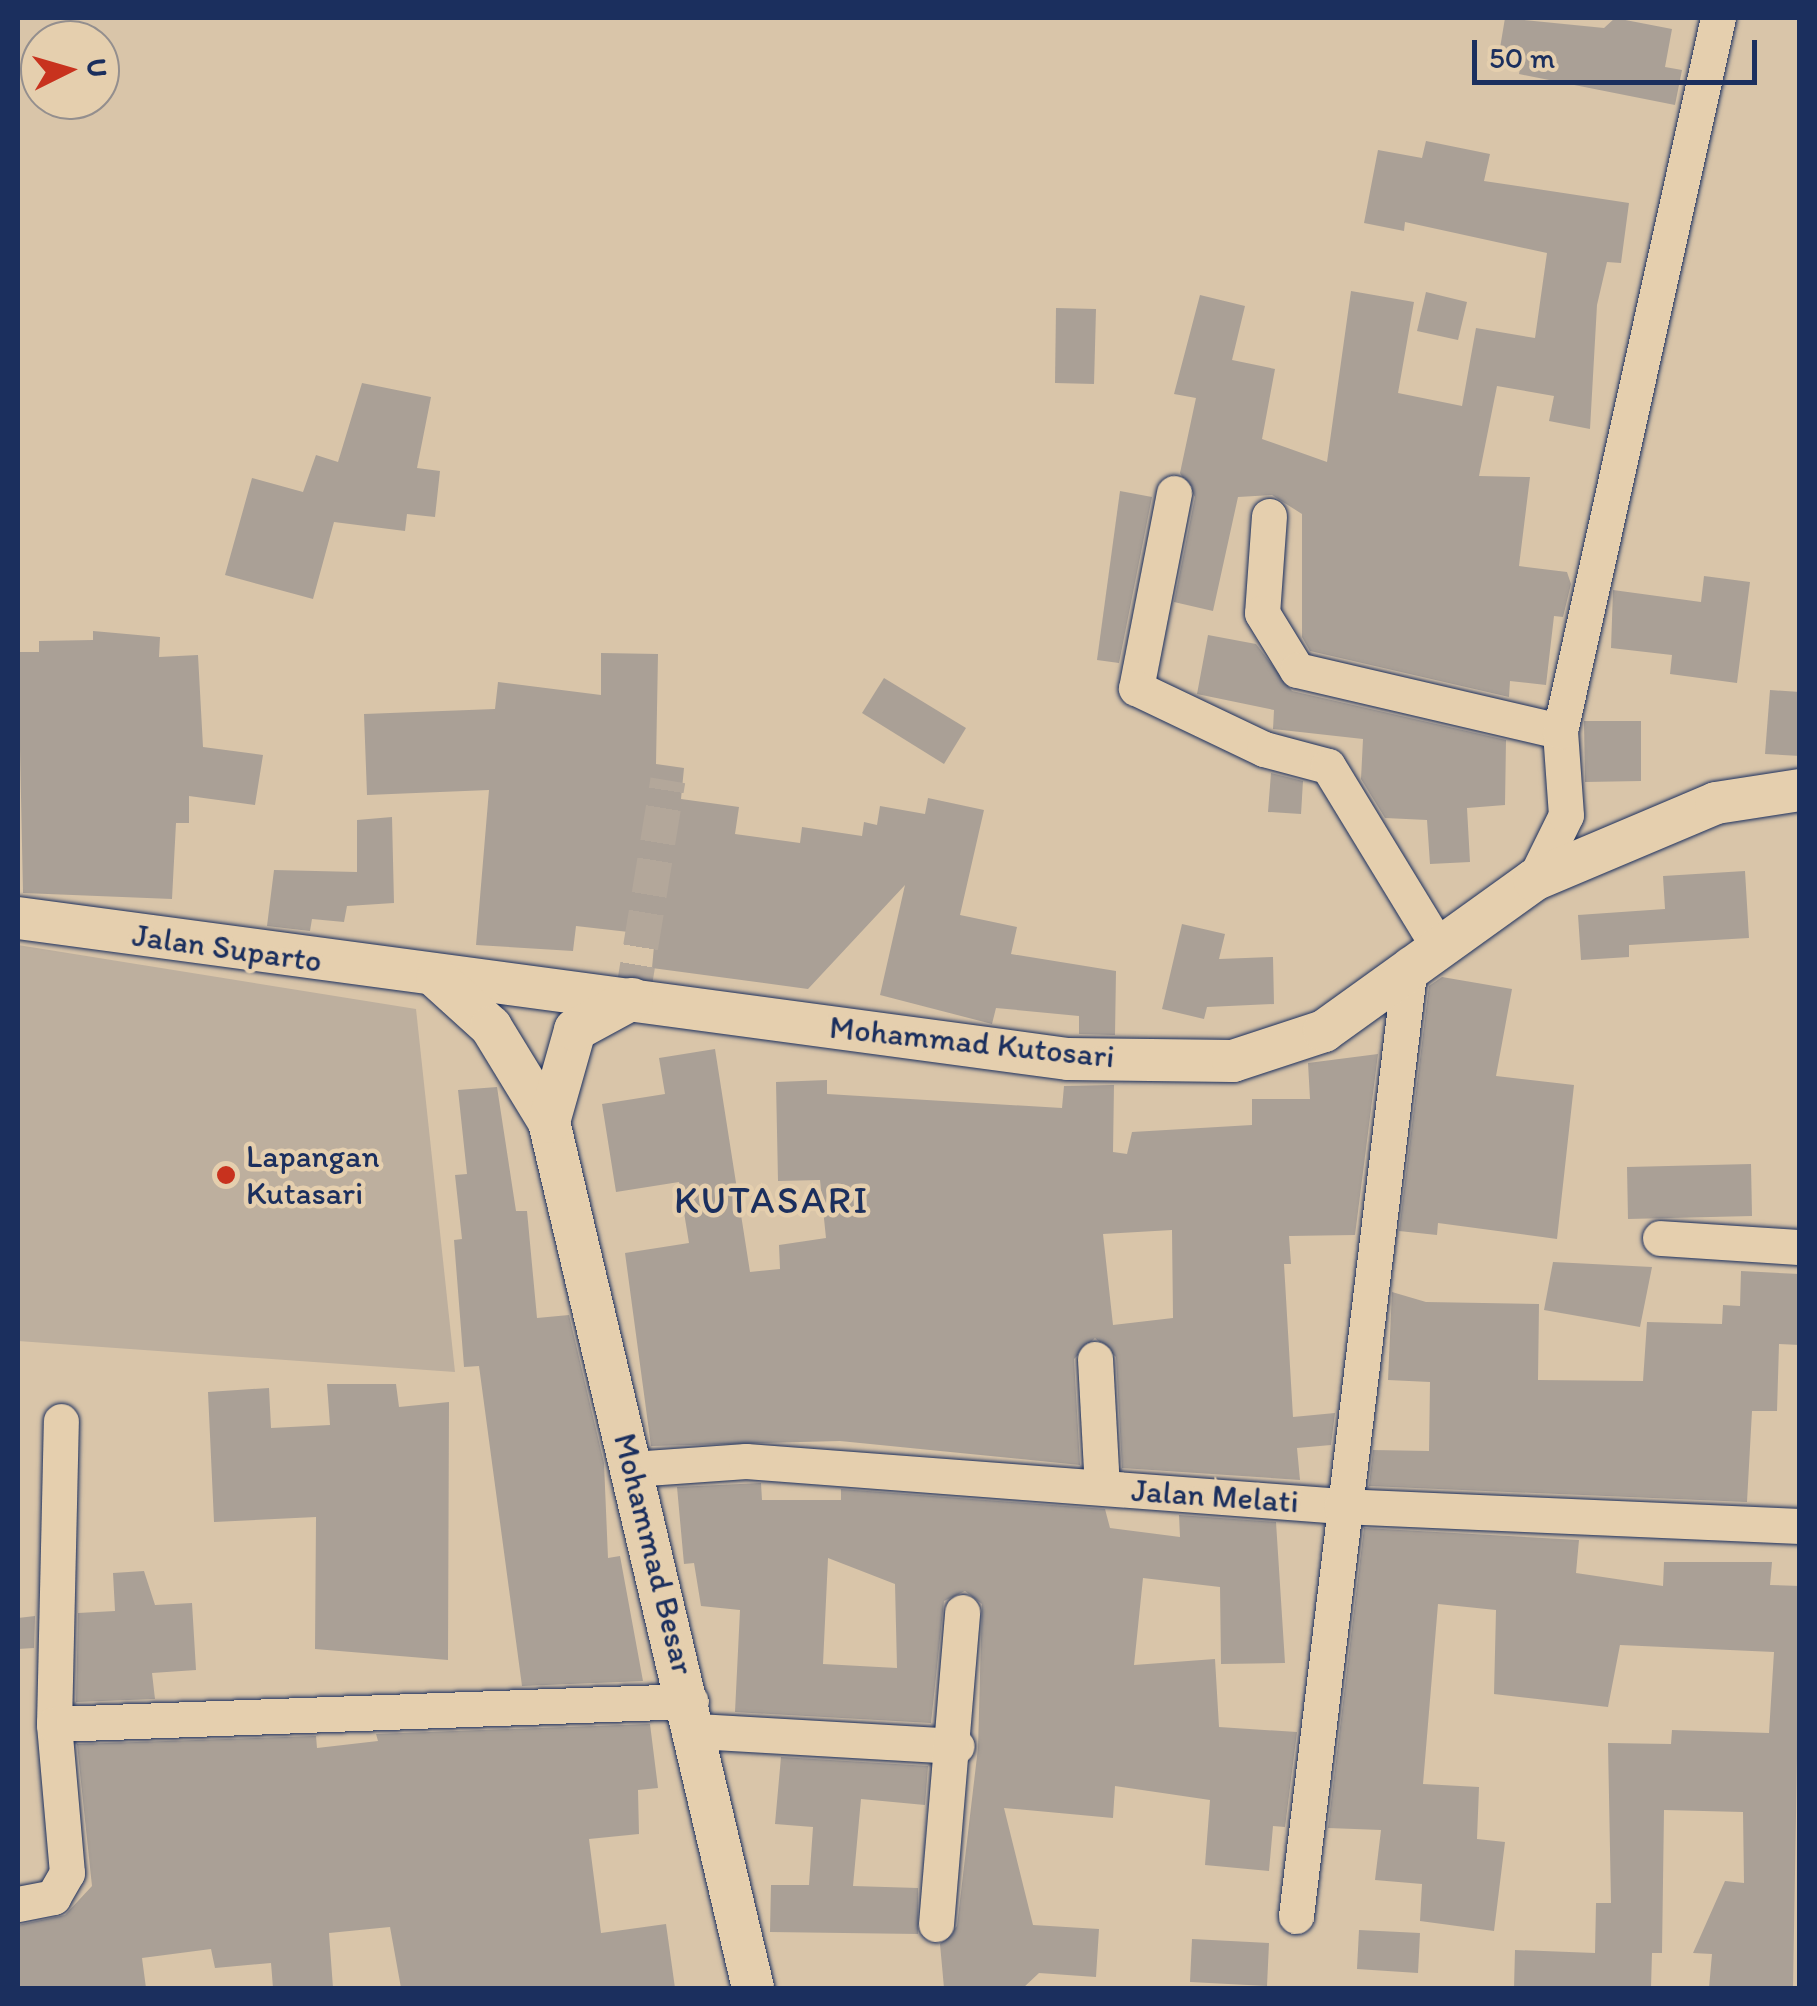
<!DOCTYPE html>
<style>
body{margin:0}
#map{position:relative;width:1817px;height:2006px;overflow:hidden;background:#d9c5a9;font-family:Itim,sans-serif}
div>[style]{position:absolute}
.green>*{inset:0;background:#bdaf9e}
.building>*{inset:0;background:#aaa096}
.minor-tunnel>*{height:35px;margin-top:-17.5px;transform-origin:0;background:repeating-linear-gradient(90deg,#b3a79a 0 35px,transparent 0 53px)}
.roads{filter:drop-shadow(0 0 2px #1b2f5e) drop-shadow(0 0 2px #1b2f5e)}
.minor>*{height:35px;margin:-17.5px;padding:0 17.5px;transform-origin:17.5px;border-radius:17.5px;background:#e5cfae}
.tertiary>*{height:42px;margin:-21px;padding:0 21px;transform-origin:21px;border-radius:21px;background:#e5cfae}
.dots>*{width:28px;height:28px;translate:-50% -50%;box-sizing:border-box;border:5px solid #e5cfae;border-radius:50%}
span{translate:-50% -50%;white-space:nowrap;text-align:center;line-height:1.15;-webkit-text-stroke:9px #e5cfae;paint-order:stroke}
.street-label{font-size:32px;color:#1b2f5e}
.poi-label{font-size:32px;color:#1b2f5e}
.left{translate:0 -50%;text-align:left}
.quarter-label{font-size:38px;color:#1b2f5e;letter-spacing:2.5px}
.frame{position:absolute;inset:0;border:20px solid #1b2f5e;pointer-events:none}
.north{position:absolute;left:20px;top:20px;width:100px;height:100px;box-sizing:border-box;background:#e5cfae;border:2px solid #948f8e;border-radius:50%;rotate:85deg;font-size:28px;font-weight:700;line-height:40px;text-align:center;color:#1b2f5e}
.north::after{content:'';display:block;margin:auto;width:35px;height:45px;background:#c8321e;clip-path:polygon(50% 0,100% 100%,50% 72%,0 100%)}
.scale{position:absolute;left:1472px;top:40px;width:285px;height:45px;box-sizing:border-box;border:5px solid #1b2f5e;border-top:0;padding-left:12px;font-size:30px;line-height:35px;white-space:nowrap;color:#1b2f5e;-webkit-text-stroke:8px #e5cfae;paint-order:stroke}
</style>
<div id="map">
<div class="green">
<i style="clip-path:polygon(18px 945px,416px 1009px,455px 1372px,18px 1341px)"></i>
</div>
<div class="building">
<i style="clip-path:polygon(1505px 18px,1604px 28px,1615px 18px,1672px 29px,1665px 67px,1682px 70px,1675px 105px,1519px 74px,1523px 53px,1500px 48px)"></i>
<i style="clip-path:polygon(1426px 141px,1490px 154px,1484px 181px,1629px 203px,1621px 263px,1607px 262px,1597px 305px,1590px 429px,1549px 421px,1554px 396px,1497px 386px,1479px 476px,1530px 477px,1519px 566px,1567px 572px,1571px 584px,1563px 617px,1554px 616px,1546px 685px,1510px 681px,1509px 697px,1310px 651px,1302px 637px,1302px 514px,1272px 495px,1238px 497px,1213px 611px,1174px 602px,1195px 497px,1180px 473px,1196px 398px,1174px 394px,1200px 295px,1245px 306px,1232px 360px,1275px 369px,1262px 439px,1327px 462px,1351px 291px,1414px 302px,1398px 393px,1462px 406px,1476px 328px,1535px 338px,1547px 253px,1405px 222px,1404px 231px,1364px 223px,1378px 150px,1422px 158px)"></i>
<i style="clip-path:polygon(1426px 292px,1467px 302px,1458px 340px,1417px 331px)"></i>
<i style="clip-path:polygon(1056px 308px,1096px 309px,1094px 384px,1055px 383px)"></i>
<i style="clip-path:polygon(362px 383px,431px 397px,417px 468px,440px 471px,435px 517px,407px 514px,405px 531px,334px 522px,313px 599px,225px 575px,252px 478px,303px 492px,316px 455px,338px 462px)"></i>
<i style="clip-path:polygon(1120px 491px,1152px 497px,1119px 663px,1097px 660px)"></i>
<i style="clip-path:polygon(1704px 576px,1750px 582px,1737px 683px,1670px 674px,1672px 655px,1611px 648px,1613px 590px,1701px 602px)"></i>
<i style="clip-path:polygon(93px 631px,160px 637px,159px 657px,198px 655px,203px 747px,263px 755px,255px 805px,189px 796px,189px 823px,176px 823px,172px 899px,23px 893px,18px 652px,39px 652px,39px 641px,93px 640px)"></i>
<i style="clip-path:polygon(1208px 635px,1256px 644px,1292px 691px,1506px 740px,1505px 805px,1467px 808px,1470px 862px,1430px 864px,1427px 820px,1385px 818px,1361px 779px,1363px 739px,1273px 729px,1274px 710px,1197px 694px)"></i>
<i style="clip-path:polygon(601px 653px,658px 654px,656px 764px,684px 768px,681px 799px,739px 807px,735px 834px,800px 843px,802px 827px,862px 836px,864px 822px,877px 825px,880px 806px,925px 814px,928px 798px,984px 810px,960px 915px,1017px 927px,1011px 954px,1116px 971px,1115px 1035px,1079px 1034px,1079px 1016px,996px 1008px,992px 1024px,880px 995px,905px 885px,808px 989px,652px 968px,655px 935px,576px 926px,573px 951px,476px 945px,489px 790px,367px 795px,364px 714px,495px 709px,498px 682px,601px 695px)"></i>
<i style="clip-path:polygon(884px 678px,966px 728px,944px 764px,862px 713px)"></i>
<i style="clip-path:polygon(1770px 690px,1800px 692px,1800px 756px,1765px 754px)"></i>
<i style="clip-path:polygon(1584px 721px,1641px 721px,1641px 781px,1585px 782px)"></i>
<i style="clip-path:polygon(1271px 773px,1303px 781px,1301px 814px,1268px 812px)"></i>
<i style="clip-path:polygon(392px 817px,394px 903px,347px 906px,344px 922px,312px 919px,310px 931px,267px 926px,274px 870px,357px 872px,357px 820px)"></i>
<i style="clip-path:polygon(1745px 871px,1749px 938px,1629px 945px,1629px 957px,1581px 960px,1578px 915px,1665px 909px,1663px 876px)"></i>
<i style="clip-path:polygon(1182px 924px,1225px 934px,1219px 959px,1273px 957px,1274px 1004px,1207px 1007px,1204px 1019px,1162px 1009px)"></i>
<i style="clip-path:polygon(1442px 977px,1512px 989px,1496px 1076px,1574px 1085px,1557px 1239px,1438px 1223px,1437px 1235px,1399px 1231px,1429px 986px)"></i>
<i style="clip-path:polygon(evenodd,715px 1049px,750px 1272px,780px 1269px,779px 1245px,826px 1238px,820px 1180px,778px 1181px,776px 1082px,827px 1080px,827px 1094px,1062px 1108px,1064px 1086px,1114px 1085px,1113px 1152px,1127px 1154px,1132px 1132px,1252px 1125px,1252px 1099px,1310px 1099px,1308px 1063px,1378px 1054px,1355px 1235px,1289px 1236px,1291px 1264px,1284px 1264px,1293px 1417px,1335px 1413px,1331px 1445px,1297px 1448px,1300px 1480px,1122px 1468px,1116px 1357px,1095px 1338px,1074px 1359px,1080px 1465px,840px 1441px,651px 1446px,625px 1253px,689px 1243px,679px 1182px,616px 1192px,602px 1104px,665px 1094px,659px 1058px,715px 1049px,1172px 1230px,1173px 1318px,1113px 1325px,1103px 1234px,1172px 1230px)"></i>
<i style="clip-path:polygon(497px 1087px,516px 1211px,527px 1211px,537px 1318px,569px 1315px,604px 1463px,608px 1558px,620px 1556px,643px 1681px,522px 1686px,479px 1366px,464px 1367px,454px 1240px,462px 1239px,455px 1175px,467px 1174px,458px 1090px)"></i>
<i style="clip-path:polygon(1751px 1164px,1752px 1216px,1628px 1219px,1627px 1167px)"></i>
<i style="clip-path:polygon(1553px 1262px,1652px 1267px,1640px 1327px,1544px 1310px)"></i>
<i style="clip-path:polygon(1741px 1271px,1800px 1274px,1800px 1345px,1779px 1344px,1777px 1411px,1752px 1411px,1747px 1502px,1369px 1486px,1373px 1450px,1429px 1451px,1430px 1382px,1388px 1380px,1392px 1292px,1426px 1302px,1539px 1304px,1538px 1380px,1643px 1381px,1647px 1322px,1722px 1324px,1723px 1305px,1740px 1306px)"></i>
<i style="clip-path:polygon(327px 1384px,396px 1384px,399px 1407px,449px 1402px,448px 1660px,315px 1649px,316px 1517px,214px 1522px,208px 1392px,269px 1388px,271px 1428px,330px 1425px)"></i>
<i style="clip-path:polygon(evenodd,761px 1483px,762px 1500px,841px 1500px,841px 1489px,1105px 1509px,1110px 1528px,1180px 1537px,1179px 1515px,1276px 1522px,1285px 1663px,1221px 1664px,1220px 1587px,1143px 1578px,1134px 1665px,1215px 1659px,1219px 1727px,1297px 1732px,1285px 1827px,1273px 1826px,1269px 1871px,1205px 1865px,1210px 1800px,1115px 1786px,1113px 1818px,1004px 1808px,1033px 1925px,1099px 1929px,1096px 1977px,1039px 1973px,1023px 1988px,944px 1988px,940px 1944px,957px 1926px,978px 1748px,982px 1604px,965px 1591px,944px 1601px,931px 1723px,735px 1712px,740px 1610px,701px 1606px,694px 1563px,684px 1564px,677px 1487px,761px 1483px,828px 1558px,895px 1584px,897px 1668px,823px 1664px,828px 1558px)"></i>
<i style="clip-path:polygon(1364px 1528px,1579px 1540px,1576px 1573px,1663px 1586px,1664px 1562px,1772px 1562px,1770px 1585px,1800px 1586px,1793px 1988px,1709px 1988px,1712px 1954px,1693px 1953px,1725px 1881px,1744px 1883px,1743px 1812px,1664px 1810px,1662px 1953px,1652px 1953px,1651px 1988px,1514px 1988px,1515px 1950px,1595px 1953px,1596px 1903px,1611px 1903px,1608px 1743px,1671px 1744px,1672px 1730px,1769px 1733px,1774px 1652px,1620px 1645px,1608px 1707px,1494px 1694px,1496px 1610px,1438px 1604px,1423px 1784px,1479px 1787px,1477px 1839px,1505px 1842px,1494px 1931px,1420px 1921px,1422px 1884px,1375px 1880px,1381px 1830px,1328px 1828px)"></i>
<i style="clip-path:polygon(144px 1571px,155px 1605px,192px 1603px,196px 1670px,152px 1673px,155px 1699px,76px 1702px,78px 1613px,115px 1611px,113px 1573px)"></i>
<i style="clip-path:polygon(35px 1616px,34px 1648px,18px 1649px,18px 1618px)"></i>
<i style="clip-path:polygon(650px 1724px,658px 1788px,638px 1790px,639px 1834px,589px 1839px,601px 1933px,666px 1924px,675px 1988px,401px 1988px,390px 1927px,329px 1933px,333px 1988px,273px 1988px,271px 1963px,215px 1968px,211px 1949px,142px 1958px,146px 1988px,18px 1988px,18px 1925px,65px 1915px,92px 1886px,77px 1744px,316px 1736px,317px 1748px,378px 1741px,376px 1734px)"></i>
<i style="clip-path:polygon(781px 1757px,928px 1766px,925px 1805px,861px 1799px,853px 1886px,918px 1888px,918px 1934px,770px 1932px,771px 1885px,809px 1885px,813px 1827px,775px 1824px)"></i>
<i style="clip-path:polygon(1359px 1930px,1420px 1933px,1418px 1973px,1357px 1969px)"></i>
<i style="clip-path:polygon(1192px 1939px,1269px 1943px,1267px 1986px,1190px 1982px)"></i>
</div>
<div class="minor-tunnel">
<i style="left:632px;top:999px;width:222px;rotate:-80.7deg"></i>
</div>
<div class="roads">
<div class="minor">
<i style="left:1174px;top:493px;width:199px;rotate:101deg"></i>
<i style="left:1136px;top:688px;width:142px;rotate:25.5deg"></i>
<i style="left:1264px;top:749px;width:66px;rotate:14.9deg"></i>
<i style="left:1328px;top:766px;width:211px;rotate:58.6deg"></i>
<i style="left:1269px;top:516px;width:97px;rotate:94.1deg"></i>
<i style="left:1262px;top:613px;width:67px;rotate:58.4deg"></i>
<i style="left:1297px;top:670px;width:270px;rotate:13.1deg"></i>
<i style="left:1534px;top:880px;width:72px;rotate:-63.8deg"></i>
<i style="left:1566px;top:815px;width:84px;rotate:-94.1deg"></i>
<i style="left:1560px;top:731px;width:730px;rotate:-77.51deg"></i>
<i style="left:1660px;top:1238px;width:140px;rotate:3.7deg"></i>
<i style="left:1095px;top:1359px;width:128px;rotate:86.9deg"></i>
<i style="left:632px;top:1469px;width:114px;rotate:-4deg"></i>
<i style="left:746px;top:1461px;width:597px;rotate:4.33deg"></i>
<i style="left:1341px;top:1506px;width:459px;rotate:2.5deg"></i>
<i style="left:54px;top:1724px;width:303px;rotate:-88.7deg"></i>
<i style="left:697px;top:1731px;width:260px;rotate:3.3deg"></i>
<i style="left:18px;top:1904px;width:36px;rotate:-11deg"></i>
<i style="left:53px;top:1897px;width:28px;rotate:-60deg"></i>
<i style="left:67px;top:1873px;width:150px;rotate:-95deg"></i>
<i style="left:54px;top:1724px;width:637px;rotate:-2.07deg"></i>
<i style="left:1296px;top:1916px;width:959px;rotate:-83.17deg"></i>
<i style="left:936px;top:1924px;width:313px;rotate:-85.2deg"></i>
</div>
<div class="tertiary">
<i style="left:18px;top:918px;width:1059px;rotate:7.65deg"></i>
<i style="left:1068px;top:1059px;width:165px;rotate:0.7deg"></i>
<i style="left:1233px;top:1061px;width:96px;rotate:-18.2deg"></i>
<i style="left:1324px;top:1031px;width:259px;rotate:-35.7deg"></i>
<i style="left:1534px;top:880px;width:198px;rotate:-22.9deg"></i>
<i style="left:1716px;top:803px;width:85px;rotate:-8.8deg"></i>
<i style="left:437px;top:978px;width:73px;rotate:42.2deg"></i>
<i style="left:491px;top:1027px;width:111px;rotate:58.6deg"></i>
<i style="left:549px;top:1122px;width:890px;rotate:76.74deg"></i>
<i style="left:549px;top:1122px;width:96px;rotate:-74.2deg"></i>
<i style="left:575px;top:1030px;width:65px;rotate:-28.5deg"></i>
</div>
</div>
<div class="dots">
<i style="left:226px;top:1175px;background:#c8321e"></i>
</div>
<div class="street-label">
<span style="left:227px;top:948px;rotate:8deg">Jalan Suparto</span>
<span style="left:972px;top:1042px;rotate:6deg">Mohammad Kutosari</span>
<span style="left:1215px;top:1496px;rotate:4deg">Jalan Melati</span>
<span style="left:654px;top:1554px;rotate:76deg">Mohammad Besar</span>
</div>
<div class="poi-label">
<span class="left" style="left:246px;top:1175px">Lapangan<br>Kutasari</span>
</div>
<div class="quarter-label">
<span style="left:772px;top:1201px">KUTASARI</span>
</div>
<div class="frame"></div>
<div class="north">U</div>
<div class="scale">50 m</div>
</div>
